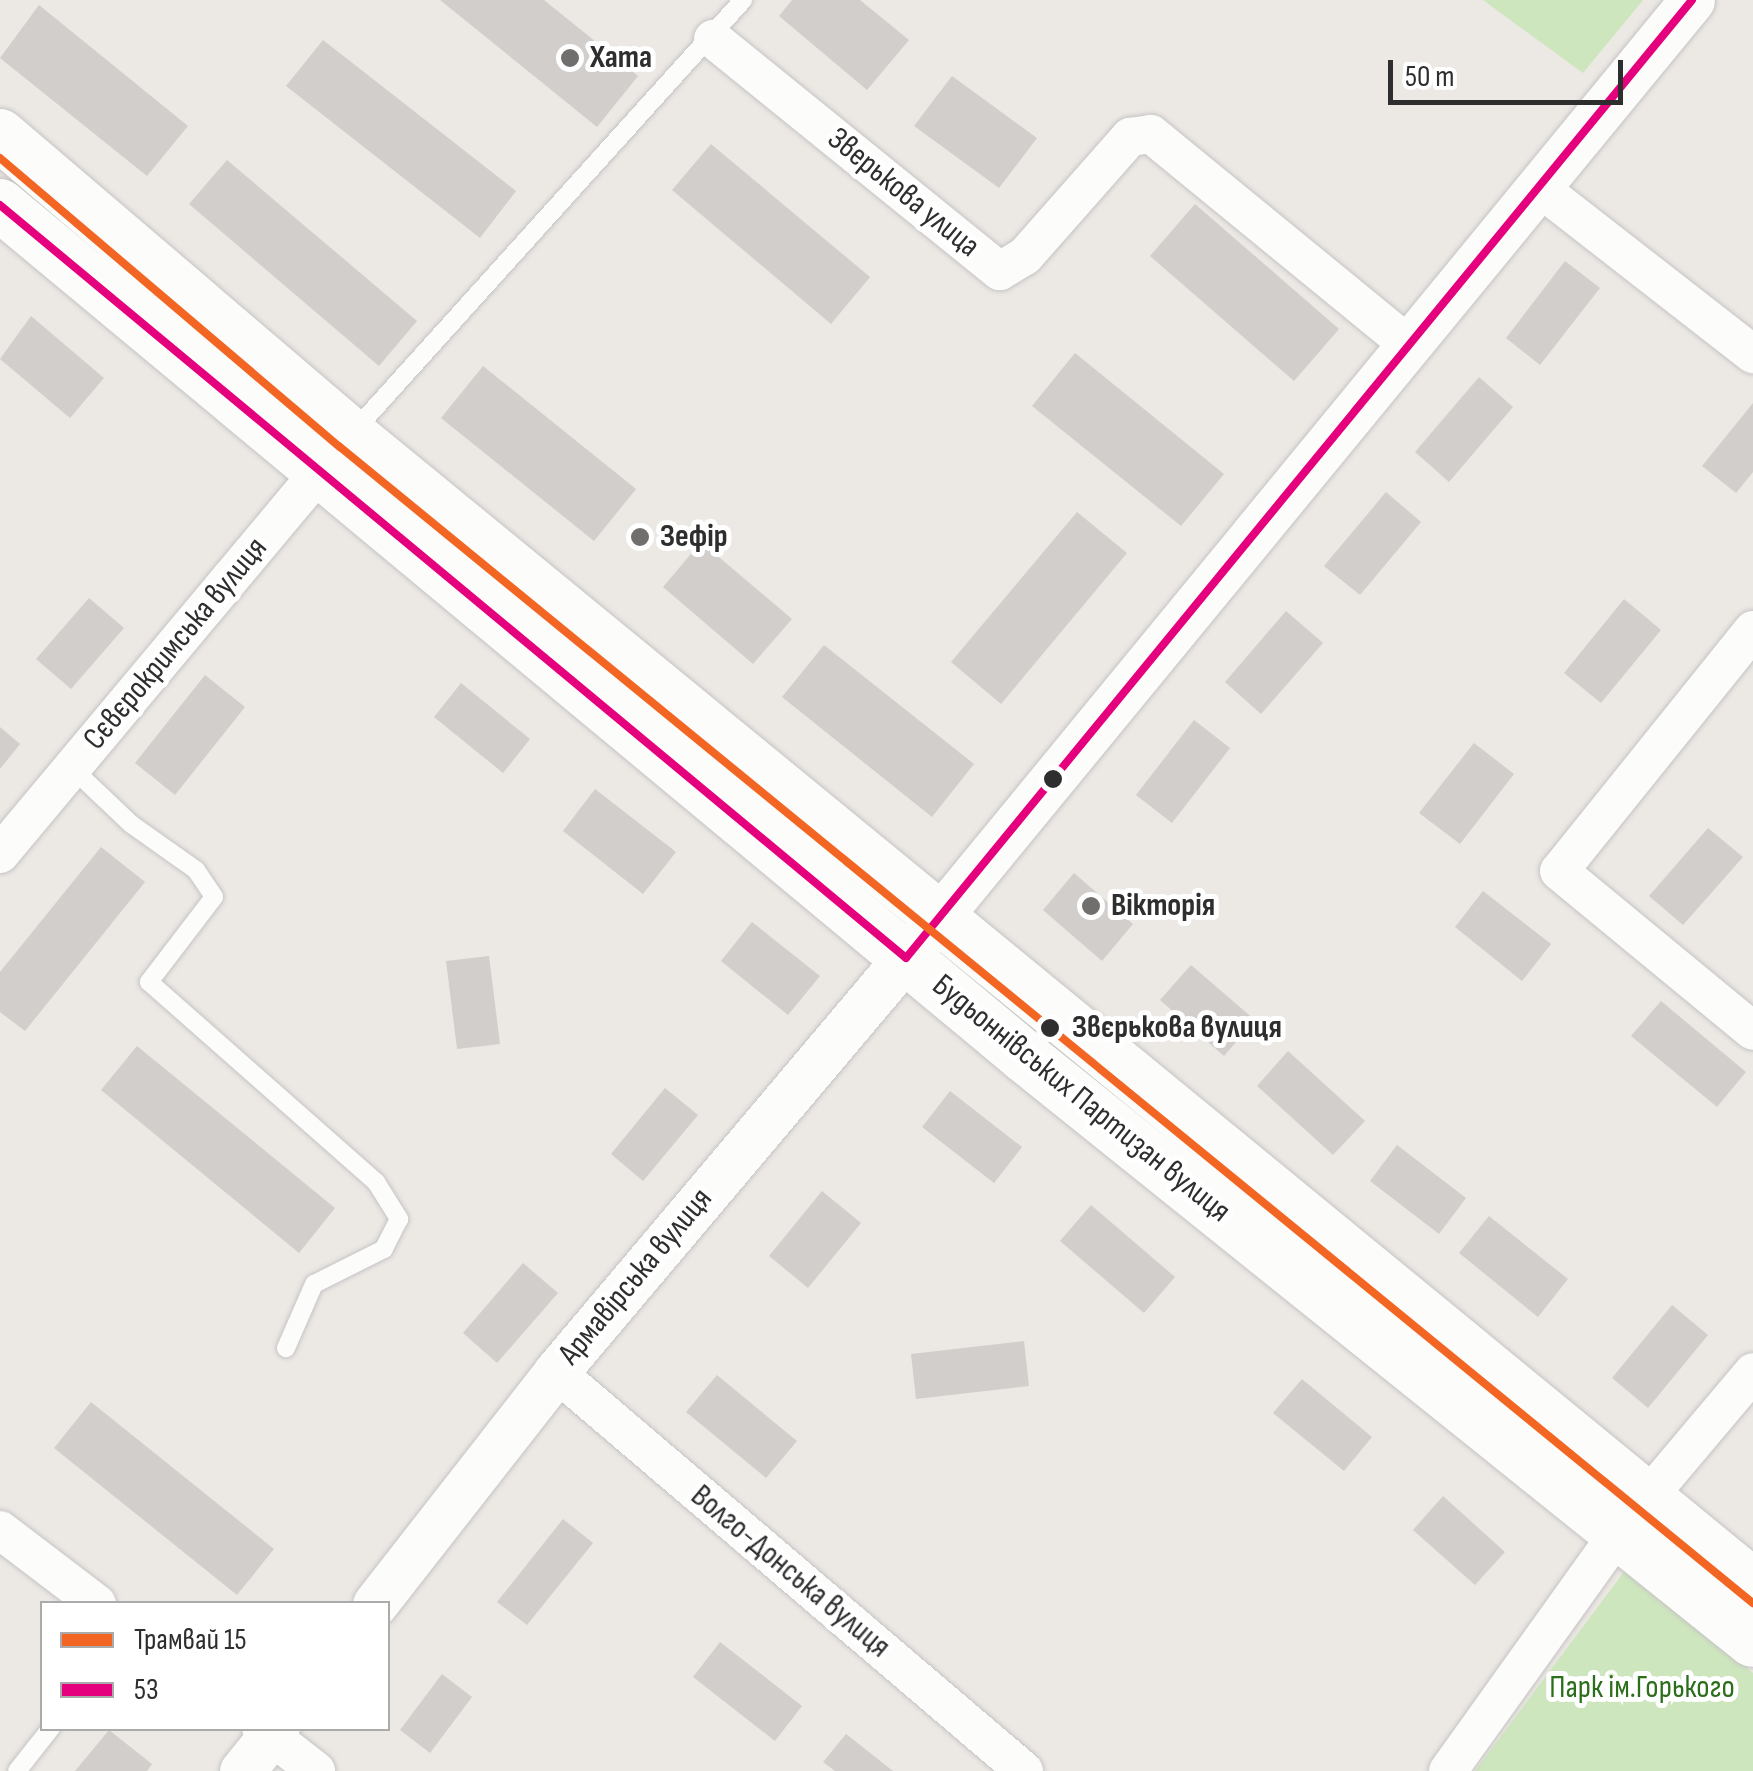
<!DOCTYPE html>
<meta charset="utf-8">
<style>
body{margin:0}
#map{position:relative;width:1753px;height:1771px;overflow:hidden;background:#ece8e4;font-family:"Sofia Sans Condensed",sans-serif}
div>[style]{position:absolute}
.green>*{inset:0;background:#cee6be}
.building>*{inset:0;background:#d1cecb}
.roads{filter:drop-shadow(0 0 2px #c5c4c5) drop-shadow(0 0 2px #c5c4c5)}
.service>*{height:18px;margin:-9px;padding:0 9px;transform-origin:9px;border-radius:9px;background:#fcfcfb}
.minor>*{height:38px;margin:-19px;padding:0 19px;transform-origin:19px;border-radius:19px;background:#fcfcfb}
.tertiary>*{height:45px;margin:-22.5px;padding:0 22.5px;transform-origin:22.5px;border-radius:22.5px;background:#fcfcfb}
.secondary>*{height:52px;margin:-26px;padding:0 26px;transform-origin:26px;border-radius:26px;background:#fcfcfb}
.bus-1>*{height:8px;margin:-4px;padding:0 4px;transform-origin:4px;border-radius:4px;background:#e5007d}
.tram-1>*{height:8px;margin:-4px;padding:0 4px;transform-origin:4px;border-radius:4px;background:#f26522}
.dots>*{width:28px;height:28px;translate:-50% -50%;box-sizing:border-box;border:5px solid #fff;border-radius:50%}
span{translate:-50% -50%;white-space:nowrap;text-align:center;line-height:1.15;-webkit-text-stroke:10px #fff;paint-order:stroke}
.poi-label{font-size:32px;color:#2e2e2e;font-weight:700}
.left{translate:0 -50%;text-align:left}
.street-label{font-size:32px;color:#2e2e2e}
.stop-label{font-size:32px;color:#2e2e2e;font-weight:700}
.park-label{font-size:32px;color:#2c6e1b}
.legend{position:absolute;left:40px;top:1601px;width:350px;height:130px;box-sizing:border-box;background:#fff;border:2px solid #ababab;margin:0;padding:12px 18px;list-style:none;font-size:30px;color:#2e2e2e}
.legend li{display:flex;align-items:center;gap:20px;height:50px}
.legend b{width:50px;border:2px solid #ababab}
.scale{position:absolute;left:1388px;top:60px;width:235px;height:45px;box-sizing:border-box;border:5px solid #2e2e2e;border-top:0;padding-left:12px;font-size:30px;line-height:35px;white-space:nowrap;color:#2e2e2e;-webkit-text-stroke:8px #fff;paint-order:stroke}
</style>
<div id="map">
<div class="green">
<i style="clip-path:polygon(1483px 0,1643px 0,1583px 73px)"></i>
<i style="clip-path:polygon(1629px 1565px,1753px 1673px,1753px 1771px,1475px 1771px)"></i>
</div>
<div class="building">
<i style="clip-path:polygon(440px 0,544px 0,638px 76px,597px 127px)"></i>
<i style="clip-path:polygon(792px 0,860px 0,909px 40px,867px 90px,779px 16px)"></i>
<i style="clip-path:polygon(39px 5px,188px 126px,147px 176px,0 58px)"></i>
<i style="clip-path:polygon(323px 40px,516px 191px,480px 238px,286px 86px)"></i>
<i style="clip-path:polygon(952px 76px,1037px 138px,999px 188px,914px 126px)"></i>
<i style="clip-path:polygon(711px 144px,870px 277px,831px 324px,672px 190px)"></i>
<i style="clip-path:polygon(227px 160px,417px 321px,379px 366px,189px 204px)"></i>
<i style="clip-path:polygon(1195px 204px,1339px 329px,1294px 381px,1150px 256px)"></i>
<i style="clip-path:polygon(1565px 261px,1600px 288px,1540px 365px,1506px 338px)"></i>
<i style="clip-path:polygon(31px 316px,104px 378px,70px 418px,0 359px)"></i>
<i style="clip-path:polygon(1075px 353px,1224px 474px,1181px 526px,1032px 406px)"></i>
<i style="clip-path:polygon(483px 366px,636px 489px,594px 541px,441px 418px)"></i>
<i style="clip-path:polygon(1479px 377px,1513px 407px,1449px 482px,1415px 452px)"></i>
<i style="clip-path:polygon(1753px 403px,1753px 472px,1736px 493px,1702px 466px)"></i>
<i style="clip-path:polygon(1386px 492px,1421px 522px,1360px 595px,1324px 566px)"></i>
<i style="clip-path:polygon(1077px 512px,1127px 553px,1001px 704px,951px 662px)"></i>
<i style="clip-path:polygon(701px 542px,792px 619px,753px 664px,663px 587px)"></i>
<i style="clip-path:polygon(89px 598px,124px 628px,71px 689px,36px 659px)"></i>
<i style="clip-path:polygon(1624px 599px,1661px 630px,1601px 703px,1564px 673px)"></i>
<i style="clip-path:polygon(1286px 611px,1323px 643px,1261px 714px,1225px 682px)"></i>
<i style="clip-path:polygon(824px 645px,974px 764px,932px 817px,782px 697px)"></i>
<i style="clip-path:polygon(205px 675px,245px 707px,175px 795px,135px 763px)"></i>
<i style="clip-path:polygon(461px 683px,530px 739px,503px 773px,434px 717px)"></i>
<i style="clip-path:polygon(1194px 720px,1230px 748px,1172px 823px,1136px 795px)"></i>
<i style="clip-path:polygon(0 727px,20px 744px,0 769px)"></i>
<i style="clip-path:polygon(1474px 743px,1514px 774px,1460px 844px,1419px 813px)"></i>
<i style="clip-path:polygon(595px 789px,676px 852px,643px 894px,563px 831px)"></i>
<i style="clip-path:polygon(1708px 828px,1743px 857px,1683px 925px,1649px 896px)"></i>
<i style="clip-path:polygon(101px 847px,145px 882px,25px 1031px,0 1012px,0 972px)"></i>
<i style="clip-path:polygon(1074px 873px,1133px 924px,1102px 961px,1043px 910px)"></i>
<i style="clip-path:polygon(1483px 891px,1551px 944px,1522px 981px,1455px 927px)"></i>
<i style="clip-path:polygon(752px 922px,820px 976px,788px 1015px,721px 961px)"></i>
<i style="clip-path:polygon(489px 956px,500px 1044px,457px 1049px,446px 961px)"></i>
<i style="clip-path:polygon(1191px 965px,1255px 1020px,1224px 1056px,1160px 1000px)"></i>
<i style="clip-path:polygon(1661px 1001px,1746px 1072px,1717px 1107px,1631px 1036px)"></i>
<i style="clip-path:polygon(137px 1046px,335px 1208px,299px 1253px,101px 1090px)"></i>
<i style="clip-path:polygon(1288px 1051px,1365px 1121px,1333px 1155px,1257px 1086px)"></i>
<i style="clip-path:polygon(665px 1088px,698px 1115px,643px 1181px,611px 1154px)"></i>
<i style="clip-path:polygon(950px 1091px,1022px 1147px,994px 1183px,922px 1127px)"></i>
<i style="clip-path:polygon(1397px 1145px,1466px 1198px,1439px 1234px,1370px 1181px)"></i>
<i style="clip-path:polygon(822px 1191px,861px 1223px,808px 1288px,769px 1256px)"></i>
<i style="clip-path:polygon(1091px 1205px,1175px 1277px,1144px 1313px,1060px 1241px)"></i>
<i style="clip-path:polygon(1489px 1216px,1568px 1279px,1538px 1317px,1459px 1253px)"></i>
<i style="clip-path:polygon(523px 1263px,558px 1293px,497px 1363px,463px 1333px)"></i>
<i style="clip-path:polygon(1672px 1305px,1708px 1335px,1648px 1408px,1612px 1378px)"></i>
<i style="clip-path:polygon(1024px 1341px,1029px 1386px,916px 1399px,911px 1354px)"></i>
<i style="clip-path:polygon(717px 1375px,797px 1441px,766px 1478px,686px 1412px)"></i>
<i style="clip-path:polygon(1302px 1379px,1372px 1437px,1344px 1471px,1273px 1413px)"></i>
<i style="clip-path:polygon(91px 1402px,274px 1549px,237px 1595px,54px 1448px)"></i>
<i style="clip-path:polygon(1443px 1496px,1505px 1552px,1475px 1585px,1413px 1530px)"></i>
<i style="clip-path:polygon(563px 1519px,593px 1543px,527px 1625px,497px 1602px)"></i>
<i style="clip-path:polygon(720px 1642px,802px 1706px,775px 1741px,693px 1677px)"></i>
<i style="clip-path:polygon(442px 1674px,472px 1697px,430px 1753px,400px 1730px)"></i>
<i style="clip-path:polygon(109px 1730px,152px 1764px,147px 1771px,75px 1771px)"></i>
<i style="clip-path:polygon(846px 1734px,893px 1771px,835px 1771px,823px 1762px)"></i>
</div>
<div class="roads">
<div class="service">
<i style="left:354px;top:431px;width:581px;rotate:-47.93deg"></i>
<i style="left:72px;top:768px;width:81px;rotate:43.5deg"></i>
<i style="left:131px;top:824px;width:80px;rotate:35.3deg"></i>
<i style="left:196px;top:870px;width:32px;rotate:56deg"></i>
<i style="left:214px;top:897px;width:107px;rotate:127.4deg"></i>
<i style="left:149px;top:982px;width:303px;rotate:41.4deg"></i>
<i style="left:376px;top:1182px;width:44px;rotate:58.1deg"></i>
<i style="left:399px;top:1219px;width:34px;rotate:117deg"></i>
<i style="left:384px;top:1249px;width:78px;rotate:153.4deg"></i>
<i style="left:314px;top:1284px;width:70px;rotate:113.6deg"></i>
<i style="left:17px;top:1771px;width:55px;rotate:-51.7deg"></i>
</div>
<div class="minor">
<i style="left:713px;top:39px;width:369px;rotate:39deg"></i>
<i style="left:1000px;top:271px;width:29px;rotate:-31deg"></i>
<i style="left:1025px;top:256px;width:159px;rotate:-48.6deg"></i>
<i style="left:1130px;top:137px;width:21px;rotate:-8deg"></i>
<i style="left:1151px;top:134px;width:332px;rotate:39.3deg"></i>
<i style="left:1537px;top:186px;width:274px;rotate:37.9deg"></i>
<i style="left:1753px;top:630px;width:309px;rotate:128.8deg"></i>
<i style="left:1559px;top:871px;width:251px;rotate:39.5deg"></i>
<i style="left:0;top:854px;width:524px;rotate:-50.11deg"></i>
<i style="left:556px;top:1372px;width:615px;rotate:40.45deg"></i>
<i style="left:0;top:1530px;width:122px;rotate:37.3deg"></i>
<i style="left:261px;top:1728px;width:70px;rotate:38deg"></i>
<i style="left:1448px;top:1771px;width:297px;rotate:-54.4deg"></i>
<i style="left:1621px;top:1529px;width:205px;rotate:-49.9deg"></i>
</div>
<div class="tertiary">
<i style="left:375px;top:1604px;width:294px;rotate:-52deg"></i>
<i style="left:556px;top:1372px;width:560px;rotate:-49.85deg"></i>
<i style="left:917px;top:944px;width:1221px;rotate:-50.61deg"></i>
<i style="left:242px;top:1771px;width:55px;rotate:-50.9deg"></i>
</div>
<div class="secondary">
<i style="left:0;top:135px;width:462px;rotate:40.5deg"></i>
<i style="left:351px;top:435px;width:1813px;rotate:39.36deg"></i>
<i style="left:0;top:205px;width:1333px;rotate:39.73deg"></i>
<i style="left:1025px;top:1057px;width:933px;rotate:38.74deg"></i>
</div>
</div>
<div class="bus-1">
<i style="left:0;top:205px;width:1178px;rotate:39.73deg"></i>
<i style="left:906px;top:958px;width:1239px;rotate:-50.63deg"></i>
</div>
<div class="tram-1">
<i style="left:0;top:158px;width:446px;rotate:40.4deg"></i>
<i style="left:340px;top:447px;width:1826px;rotate:39.29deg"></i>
</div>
<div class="dots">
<i style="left:570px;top:58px;background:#706f6e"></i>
<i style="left:640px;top:537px;background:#706f6e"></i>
<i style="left:1053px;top:779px;background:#2e2e2e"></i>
<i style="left:1091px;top:906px;background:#706f6e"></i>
<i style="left:1050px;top:1028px;background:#2e2e2e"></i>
</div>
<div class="poi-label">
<span class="left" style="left:590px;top:58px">Хата</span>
<span class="left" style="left:660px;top:537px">Зефір</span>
<span class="left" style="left:1111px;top:906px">Вікторія</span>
</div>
<div class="street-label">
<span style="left:903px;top:193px;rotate:39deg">Зверькова улица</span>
<span style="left:176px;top:644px;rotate:-50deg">Сєвєрокримська вулиця</span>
<span style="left:1081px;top:1099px;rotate:39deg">Будьоннівських Партизан вулиця</span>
<span style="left:636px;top:1277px;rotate:-50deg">Армавірська вулиця</span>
<span style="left:790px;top:1572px;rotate:40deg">Волго-Донська вулиця</span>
</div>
<div class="stop-label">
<span class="left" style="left:1072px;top:1028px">Звєрькова вулиця</span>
</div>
<div class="park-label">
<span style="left:1642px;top:1688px">Парк iм.Горького</span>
</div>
<ul class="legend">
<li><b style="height:12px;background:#f26522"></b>Трамвай 15</li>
<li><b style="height:12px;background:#e5007d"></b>53</li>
</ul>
<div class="scale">50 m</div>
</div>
